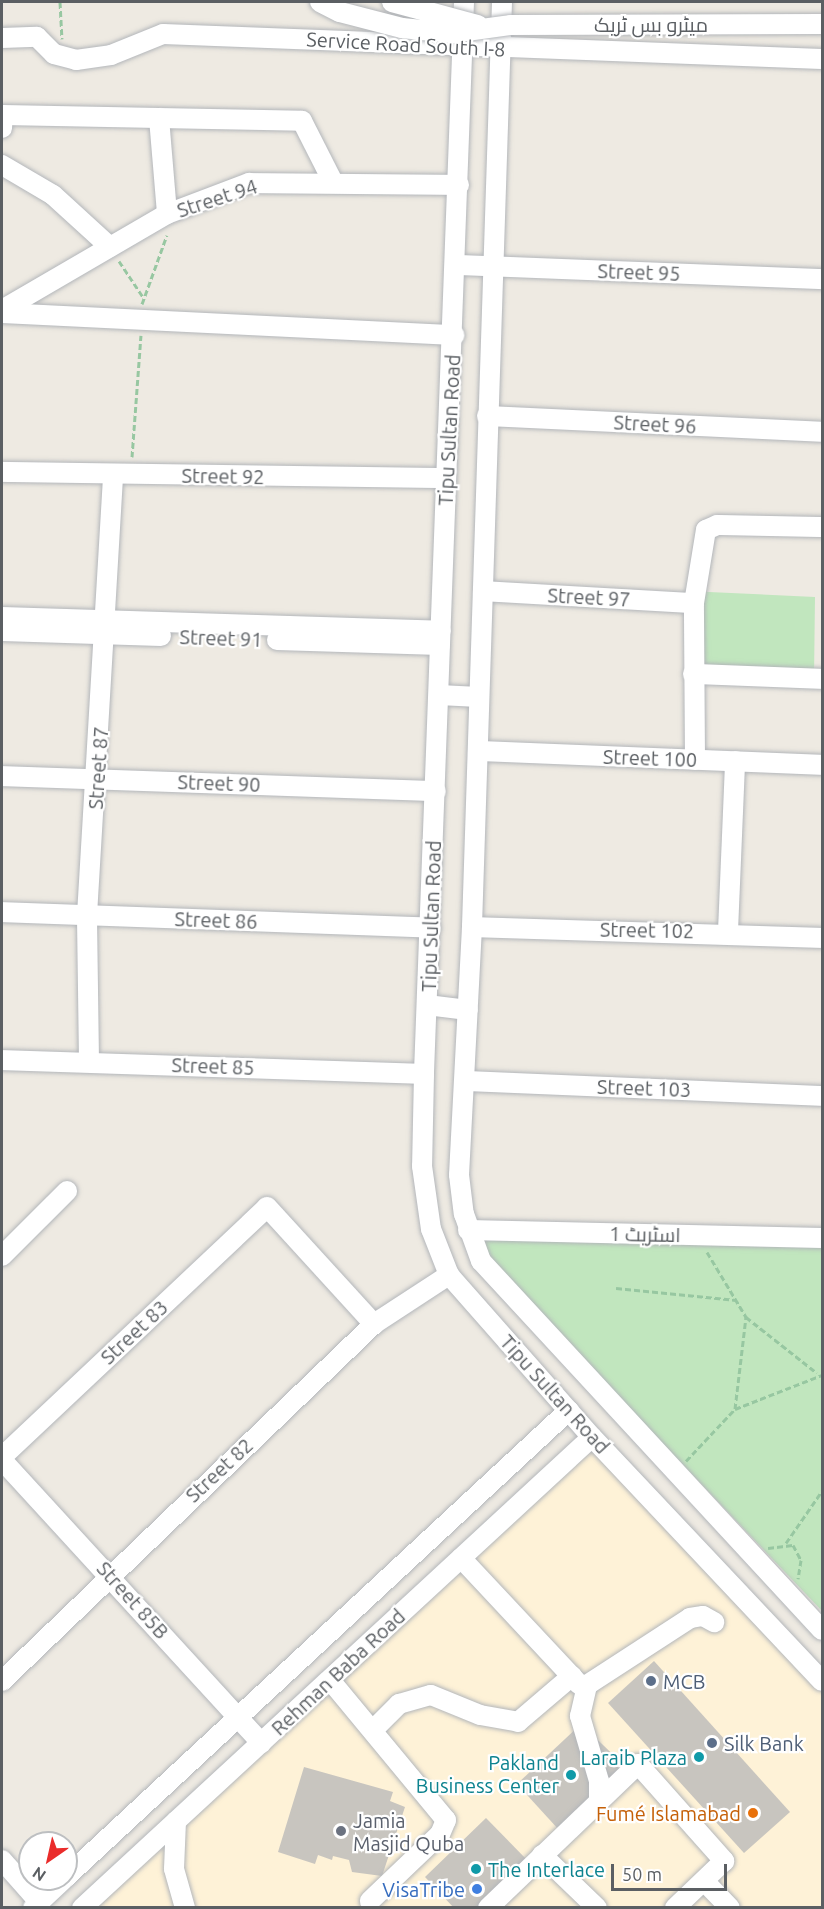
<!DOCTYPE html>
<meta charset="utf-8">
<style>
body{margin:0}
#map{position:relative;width:824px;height:1909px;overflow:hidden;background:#eeeae2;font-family:Ubuntu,Cairo,sans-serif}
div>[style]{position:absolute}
.commercial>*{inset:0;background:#fef2d7}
.green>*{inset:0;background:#c1e6be}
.building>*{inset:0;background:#c8c5bf}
.path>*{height:3px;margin-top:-1.5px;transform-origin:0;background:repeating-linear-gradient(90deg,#97c7a1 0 6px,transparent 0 9px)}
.roads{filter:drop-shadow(0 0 2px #b3b6ba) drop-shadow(0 0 2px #b3b6ba)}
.minor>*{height:20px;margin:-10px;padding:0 10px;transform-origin:10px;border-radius:10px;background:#fff}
.bridges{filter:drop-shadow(0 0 2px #b3b6ba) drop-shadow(0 0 2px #b3b6ba)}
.minor-bridge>*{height:20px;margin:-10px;padding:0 10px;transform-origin:10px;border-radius:10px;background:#fff}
.dots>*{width:16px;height:16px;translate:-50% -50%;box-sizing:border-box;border:3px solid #fff;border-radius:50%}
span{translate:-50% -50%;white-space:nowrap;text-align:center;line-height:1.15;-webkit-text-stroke:4.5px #fff;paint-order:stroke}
.street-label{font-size:20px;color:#5b5f63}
.service-label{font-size:20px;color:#4e5e75}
.left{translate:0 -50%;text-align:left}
.culture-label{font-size:20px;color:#0d838f}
.right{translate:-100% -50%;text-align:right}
.food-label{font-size:20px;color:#c56008}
.worship-label{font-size:20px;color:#5b616d}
.shop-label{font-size:20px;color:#366cbe}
.frame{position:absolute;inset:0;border:3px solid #5b5f63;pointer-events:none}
.north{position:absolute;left:18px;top:1831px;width:60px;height:60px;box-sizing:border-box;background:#fff;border:2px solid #bdbfc1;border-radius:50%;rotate:214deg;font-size:16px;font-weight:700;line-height:24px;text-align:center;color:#5b5f63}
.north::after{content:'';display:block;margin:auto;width:21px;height:27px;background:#ea2c2b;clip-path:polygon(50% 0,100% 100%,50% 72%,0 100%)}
.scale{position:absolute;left:611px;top:1864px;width:116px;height:27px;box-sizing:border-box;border:3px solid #5b5f63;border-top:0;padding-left:8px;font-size:18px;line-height:21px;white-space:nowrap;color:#5b5f63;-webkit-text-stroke:4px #fff;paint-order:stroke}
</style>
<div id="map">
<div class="commercial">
<i style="clip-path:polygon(592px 1437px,822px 1681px,822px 1907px,82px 1908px)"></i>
</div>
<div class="green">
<i style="clip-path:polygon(687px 591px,815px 597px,814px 678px,686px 672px)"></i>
<i style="clip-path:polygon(476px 1236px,822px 1244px,822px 1611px,488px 1260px)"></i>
</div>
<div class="building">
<i style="clip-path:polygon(654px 1661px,790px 1812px,744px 1853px,608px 1703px)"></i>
<i style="clip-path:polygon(581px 1724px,625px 1766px,559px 1830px,517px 1784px)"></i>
<i style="clip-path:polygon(304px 1767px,393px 1792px,390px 1801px,405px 1807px,382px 1876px,352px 1872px,349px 1860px,333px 1856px,332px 1860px,318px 1855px,315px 1864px,278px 1852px)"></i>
<i style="clip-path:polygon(486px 1818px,528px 1861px,479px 1908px,454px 1908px,425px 1877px)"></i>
</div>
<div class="path">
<i style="left:60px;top:2px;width:37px;rotate:87deg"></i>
<i style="left:119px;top:261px;width:43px;rotate:56.3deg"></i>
<i style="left:142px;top:304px;width:73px;rotate:-70.1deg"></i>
<i style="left:132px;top:457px;width:122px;rotate:-85.8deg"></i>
<i style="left:707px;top:1252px;width:76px;rotate:59deg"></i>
<i style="left:616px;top:1288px;width:121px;rotate:5.7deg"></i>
<i style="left:735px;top:1409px;width:93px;rotate:-83.2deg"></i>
<i style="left:746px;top:1317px;width:90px;rotate:38.3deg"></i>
<i style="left:686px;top:1461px;width:71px;rotate:-46.7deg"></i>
<i style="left:735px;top:1409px;width:93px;rotate:-21.3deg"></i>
<i style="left:786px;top:1543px;width:63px;rotate:-55.3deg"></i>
<i style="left:768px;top:1548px;width:25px;rotate:-7deg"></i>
<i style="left:793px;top:1545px;width:17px;rotate:62deg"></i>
<i style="left:801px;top:1560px;width:19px;rotate:99deg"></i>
</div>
<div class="roads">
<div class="minor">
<i style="left:464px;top:2px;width:1073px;rotate:92.14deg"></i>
<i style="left:424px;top:1074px;width:92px;rotate:91.2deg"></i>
<i style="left:422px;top:1166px;width:64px;rotate:81.9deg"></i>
<i style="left:431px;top:1229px;width:49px;rotate:68.6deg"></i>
<i style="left:449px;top:1275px;width:216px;rotate:48.6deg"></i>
<i style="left:592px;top:1437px;width:335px;rotate:46.7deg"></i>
<i style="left:502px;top:2px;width:925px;rotate:91.86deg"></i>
<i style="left:472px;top:927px;width:248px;rotate:93deg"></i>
<i style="left:459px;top:1175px;width:39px;rotate:83deg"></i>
<i style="left:464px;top:1214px;width:50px;rotate:70.1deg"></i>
<i style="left:481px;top:1261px;width:502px;rotate:47.26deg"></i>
<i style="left:2px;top:38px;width:35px;rotate:-2deg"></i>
<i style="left:37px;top:37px;width:24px;rotate:45deg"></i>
<i style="left:54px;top:54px;width:23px;rotate:15deg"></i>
<i style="left:76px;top:60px;width:35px;rotate:-8deg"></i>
<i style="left:111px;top:55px;width:56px;rotate:-22deg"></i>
<i style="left:163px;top:34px;width:659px;rotate:2.17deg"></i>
<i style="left:159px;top:118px;width:96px;rotate:85.2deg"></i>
<i style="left:2px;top:128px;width:13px;rotate:-86deg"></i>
<i style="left:3px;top:115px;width:299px;rotate:1.1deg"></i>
<i style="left:302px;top:121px;width:68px;rotate:63.1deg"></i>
<i style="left:2px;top:165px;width:59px;rotate:30.5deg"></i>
<i style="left:53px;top:195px;width:77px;rotate:42.4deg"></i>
<i style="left:456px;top:265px;width:366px;rotate:2.2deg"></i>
<i style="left:2px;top:310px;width:191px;rotate:-30.2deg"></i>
<i style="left:167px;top:214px;width:88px;rotate:-20.7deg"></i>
<i style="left:249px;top:183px;width:210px;rotate:0.5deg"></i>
<i style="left:2px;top:313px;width:453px;rotate:2.8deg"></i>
<i style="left:487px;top:416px;width:335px;rotate:2.7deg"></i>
<i style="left:2px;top:472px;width:443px;rotate:0.8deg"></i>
<i style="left:483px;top:591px;width:211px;rotate:3.3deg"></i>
<i style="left:2px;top:617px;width:439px;rotate:1.8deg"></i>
<i style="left:2px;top:631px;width:159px;rotate:1.8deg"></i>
<i style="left:277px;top:640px;width:163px;rotate:1.8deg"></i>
<i style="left:693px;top:674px;width:129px;rotate:2.2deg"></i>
<i style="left:439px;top:695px;width:40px;rotate:2.9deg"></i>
<i style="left:478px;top:751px;width:344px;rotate:2.3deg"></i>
<i style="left:695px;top:760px;width:157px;rotate:-90.4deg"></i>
<i style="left:694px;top:603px;width:74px;rotate:-80.7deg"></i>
<i style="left:706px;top:530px;width:12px;rotate:-24deg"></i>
<i style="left:717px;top:525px;width:105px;rotate:1.1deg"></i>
<i style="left:2px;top:776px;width:434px;rotate:2deg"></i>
<i style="left:2px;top:912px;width:429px;rotate:2.1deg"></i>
<i style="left:472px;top:927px;width:350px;rotate:1.8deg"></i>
<i style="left:728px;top:931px;width:170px;rotate:-87.6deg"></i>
<i style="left:427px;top:1005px;width:41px;rotate:7deg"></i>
<i style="left:2px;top:1060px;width:422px;rotate:1.9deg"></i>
<i style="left:89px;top:1061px;width:146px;rotate:-90.8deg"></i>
<i style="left:87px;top:915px;width:441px;rotate:-86.6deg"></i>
<i style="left:465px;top:1081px;width:357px;rotate:2.4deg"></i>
<i style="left:468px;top:1230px;width:354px;rotate:1.3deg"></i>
<i style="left:2px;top:1256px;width:92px;rotate:-45deg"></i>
<i style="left:2px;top:1457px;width:364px;rotate:-43.3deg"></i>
<i style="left:267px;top:1207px;width:159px;rotate:47.6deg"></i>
<i style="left:2px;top:1460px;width:384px;rotate:47.5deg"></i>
<i style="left:461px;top:1558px;width:173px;rotate:46.9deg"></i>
<i style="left:330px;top:1680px;width:182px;rotate:50.4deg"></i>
<i style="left:446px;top:1820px;width:15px;rotate:113deg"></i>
<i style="left:440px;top:1834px;width:97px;rotate:136.3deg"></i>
<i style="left:2px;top:1681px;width:516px;rotate:-43.82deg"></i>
<i style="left:374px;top:1324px;width:90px;rotate:-33.2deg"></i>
<i style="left:373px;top:1730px;width:37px;rotate:-45deg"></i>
<i style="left:399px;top:1704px;width:33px;rotate:-16deg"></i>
<i style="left:431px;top:1695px;width:53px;rotate:22.2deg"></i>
<i style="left:480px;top:1715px;width:39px;rotate:10deg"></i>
<i style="left:518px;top:1722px;width:71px;rotate:-40.4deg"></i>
<i style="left:599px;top:1801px;width:20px;rotate:-90deg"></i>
<i style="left:599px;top:1781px;width:68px;rotate:-106.3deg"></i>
<i style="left:580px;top:1716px;width:32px;rotate:-77deg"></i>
<i style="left:587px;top:1685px;width:123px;rotate:-33deg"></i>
<i style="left:690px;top:1618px;width:13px;rotate:-9deg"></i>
<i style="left:703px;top:1616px;width:13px;rotate:29deg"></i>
<i style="left:176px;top:1821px;width:48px;rotate:92.4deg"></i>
<i style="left:174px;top:1869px;width:41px;rotate:74.2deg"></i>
<i style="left:542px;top:1855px;width:76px;rotate:43.9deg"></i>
<i style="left:2px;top:1860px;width:56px;rotate:48.6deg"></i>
<i style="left:66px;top:1877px;width:686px;rotate:-42.87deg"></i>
<i style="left:704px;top:1881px;width:37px;rotate:46deg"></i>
<i style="left:33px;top:1908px;width:42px;rotate:-43.1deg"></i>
<i style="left:82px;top:1908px;width:694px;rotate:-42.72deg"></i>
<i style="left:488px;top:1908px;width:208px;rotate:-43.8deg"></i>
<i style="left:638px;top:1764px;width:130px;rotate:48.4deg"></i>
<i style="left:724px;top:1861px;width:68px;rotate:136.2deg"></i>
</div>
</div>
<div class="bridges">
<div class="minor-bridge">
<i style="left:320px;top:2px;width:22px;rotate:27deg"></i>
<i style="left:340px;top:12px;width:64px;rotate:14.5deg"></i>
<i style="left:402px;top:28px;width:50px;rotate:5.7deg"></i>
<i style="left:452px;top:33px;width:60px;rotate:-7.7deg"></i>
<i style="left:511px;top:25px;width:311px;rotate:-0.2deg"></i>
<i style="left:392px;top:2px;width:89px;rotate:15deg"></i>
</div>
</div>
<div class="dots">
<i style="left:651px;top:1681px;background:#5c6f8a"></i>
<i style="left:712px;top:1743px;background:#5c6f8a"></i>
<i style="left:699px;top:1757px;background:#0f9aa8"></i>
<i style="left:571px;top:1775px;background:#0f9aa8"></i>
<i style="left:753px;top:1813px;background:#e8710a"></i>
<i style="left:341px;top:1831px;background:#6b7280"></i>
<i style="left:476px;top:1869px;background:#0f9aa8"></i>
<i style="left:477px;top:1889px;background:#3f7fe0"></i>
</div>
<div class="street-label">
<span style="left:651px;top:24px">میٹرو بس ٹریک</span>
<span style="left:406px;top:44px;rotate:3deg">Service Road South I-8</span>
<span style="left:217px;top:198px;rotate:-18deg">Street 94</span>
<span style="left:639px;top:272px;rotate:2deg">Street 95</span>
<span style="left:655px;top:424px;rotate:3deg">Street 96</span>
<span style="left:449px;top:430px;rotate:-87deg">Tipu Sultan Road</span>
<span style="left:223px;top:476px;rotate:1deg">Street 92</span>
<span style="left:589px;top:597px;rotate:3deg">Street 97</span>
<span style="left:221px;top:638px;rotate:2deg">Street 91</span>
<span style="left:650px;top:758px;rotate:2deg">Street 100</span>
<span style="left:98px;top:768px;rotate:-86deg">Street 87</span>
<span style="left:219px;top:783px;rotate:2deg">Street 90</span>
<span style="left:431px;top:916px;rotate:-88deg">Tipu Sultan Road</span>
<span style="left:216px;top:920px;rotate:2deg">Street 86</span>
<span style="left:647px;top:930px;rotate:1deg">Street 102</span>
<span style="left:213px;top:1066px;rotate:2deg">Street 85</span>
<span style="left:644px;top:1088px;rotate:2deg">Street 103</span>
<span style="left:645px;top:1234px;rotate:1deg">اسٹریٹ 1</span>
<span style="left:134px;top:1332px;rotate:-43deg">Street 83</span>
<span style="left:555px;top:1394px;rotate:48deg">Tipu Sultan Road</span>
<span style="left:219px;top:1470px;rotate:-43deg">Street 82</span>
<span style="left:133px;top:1600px;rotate:48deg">Street 85B</span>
<span style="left:338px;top:1672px;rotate:-43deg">Rehman Baba Road</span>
</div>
<div class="service-label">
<span class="left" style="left:663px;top:1681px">MCB</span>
<span class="left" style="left:724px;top:1743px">Silk Bank</span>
</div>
<div class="culture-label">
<span class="right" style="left:687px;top:1757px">Laraib Plaza</span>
<span class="right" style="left:559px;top:1774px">Pakland<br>Business Center</span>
<span class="left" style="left:488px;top:1869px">The Interlace</span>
</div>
<div class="food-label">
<span class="right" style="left:741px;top:1813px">Fumé Islamabad</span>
</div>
<div class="worship-label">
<span class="left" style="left:353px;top:1832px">Jamia<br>Masjid Quba</span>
</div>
<div class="shop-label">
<span class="right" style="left:465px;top:1889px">VisaTribe</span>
</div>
<div class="frame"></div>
<div class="north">N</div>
<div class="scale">50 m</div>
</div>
